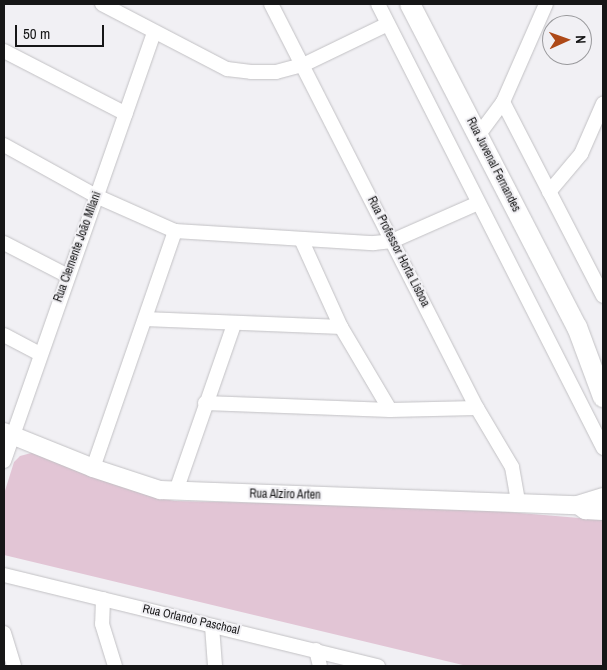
<!DOCTYPE html>
<meta charset="utf-8">
<style>
body{margin:0}
#map{position:relative;width:607px;height:670px;overflow:hidden;background:#f1f0f4;font-family:"Archivo Narrow",sans-serif}
div>[style]{position:absolute}
.green>*{inset:0;background:#e2c5d5}
.roads{filter:drop-shadow(0 0 1px #c2c1c4) drop-shadow(0 0 1px #c2c1c4)}
.minor>*{height:14px;margin:-7px;padding:0 7px;transform-origin:7px;border-radius:7px;background:#fff}
.tertiary>*{height:18px;margin:-9px;padding:0 9px;transform-origin:9px;border-radius:9px;background:#fff}
.secondary>*{height:20px;margin:-10px;padding:0 10px;transform-origin:10px;border-radius:10px;background:#fff}
span{translate:-50% -50%;white-space:nowrap;text-align:center;line-height:1.15;-webkit-text-stroke:4px #f1f0f4;paint-order:stroke}
.street-label{font-size:12px;color:#161617}
.frame{position:absolute;inset:0;border:5px solid #161617;pointer-events:none}
.north{position:absolute;left:542px;top:15px;width:50px;height:50px;box-sizing:border-box;background:#f1f0f4;border:1px solid #99999c;border-radius:50%;rotate:88deg;font-size:14px;font-weight:700;line-height:20px;text-align:center;color:#161617}
.north::after{content:'';display:block;margin:auto;width:18px;height:22px;background:#ae4917;clip-path:polygon(50% 0,100% 100%,50% 72%,0 100%)}
.scale{position:absolute;left:15px;top:25px;width:89px;height:22px;box-sizing:border-box;border:2px solid #161617;border-top:0;padding-left:6px;font-size:15px;line-height:18px;white-space:nowrap;color:#161617;-webkit-text-stroke:4px #f1f0f4;paint-order:stroke}
</style>
<div id="map">
<div class="green">
<i style="clip-path:polygon(35px 452px,159px 498px,175px 501px,450px 507px,603px 520px,603px 666px,467px 666px,4px 555px,4px 494px,14px 462px,20px 456px)"></i>
</div>
<div class="roads">
<div class="minor">
<i style="left:102px;top:4px;width:141px;rotate:27.5deg"></i>
<i style="left:227px;top:69px;width:24px;rotate:7deg"></i>
<i style="left:251px;top:72px;width:25px"></i>
<i style="left:276px;top:72px;width:28px;rotate:-15deg"></i>
<i style="left:303px;top:65px;width:94px;rotate:-25.8deg"></i>
<i style="left:271px;top:4px;width:453px;rotate:63deg"></i>
<i style="left:477px;top:408px;width:69px;rotate:59.3deg"></i>
<i style="left:512px;top:467px;width:34px;rotate:80deg"></i>
<i style="left:378px;top:4px;width:498px;rotate:63.1deg"></i>
<i style="left:4px;top:51px;width:137px;rotate:27.3deg"></i>
<i style="left:503px;top:102px;width:218px;rotate:62.7deg"></i>
<i style="left:477px;top:137px;width:44px;rotate:-53.4deg"></i>
<i style="left:503px;top:102px;width:107px;rotate:-66.3deg"></i>
<i style="left:4px;top:145px;width:105px;rotate:29deg"></i>
<i style="left:96px;top:196px;width:86px;rotate:23.9deg"></i>
<i style="left:175px;top:231px;width:199px;rotate:3.5deg"></i>
<i style="left:374px;top:243px;width:18px;rotate:-6deg"></i>
<i style="left:392px;top:241px;width:94px;rotate:-23.8deg"></i>
<i style="left:549px;top:192px;width:50px;rotate:-49.9deg"></i>
<i style="left:581px;top:154px;width:55px;rotate:-66.3deg"></i>
<i style="left:301px;top:239px;width:97px;rotate:65.6deg"></i>
<i style="left:341px;top:327px;width:96px;rotate:59.4deg"></i>
<i style="left:4px;top:243px;width:72px;rotate:27.3deg"></i>
<i style="left:145px;top:319px;width:196px;rotate:2.3deg"></i>
<i style="left:4px;top:335px;width:41px;rotate:27.8deg"></i>
<i style="left:205px;top:403px;width:185px;rotate:2.2deg"></i>
<i style="left:390px;top:410px;width:87px;rotate:-1.3deg"></i>
<i style="left:4px;top:461px;width:454px;rotate:-70.7deg"></i>
<i style="left:93px;top:468px;width:251px;rotate:-70.9deg"></i>
<i style="left:176px;top:491px;width:177px;rotate:-70.8deg"></i>
<i style="left:4px;top:575px;width:385px;rotate:13.7deg"></i>
<i style="left:103px;top:599px;width:25px;rotate:92deg"></i>
<i style="left:102px;top:624px;width:44px;rotate:72.8deg"></i>
<i style="left:212px;top:626px;width:40px;rotate:85.7deg"></i>
<i style="left:4px;top:633px;width:34px;rotate:73deg"></i>
<i style="left:316px;top:650px;width:16px;rotate:76deg"></i>
</div>
<div class="tertiary">
<i style="left:4px;top:432px;width:96px;rotate:22deg"></i>
<i style="left:93px;top:468px;width:71px;rotate:18.2deg"></i>
<i style="left:160px;top:490px;width:417px;rotate:2.1deg"></i>
<i style="left:577px;top:505px;width:27px;rotate:-17deg"></i>
<i style="left:578px;top:505px;width:9px;rotate:36deg"></i>
<i style="left:585px;top:510px;width:18px;rotate:3deg"></i>
</div>
<div class="secondary">
<i style="left:410px;top:4px;width:364px;rotate:62.7deg"></i>
<i style="left:577px;top:327px;width:75px;rotate:69.6deg"></i>
</div>
</div>
<div class="street-label">
<span style="left:493px;top:165px;rotate:63deg">Rua Juvenal Fernandes</span>
<span style="left:78px;top:247px;rotate:-70deg">Rua Clemente João Milani</span>
<span style="left:398px;top:252px;rotate:63deg">Rua Professor Horta Lisboa</span>
<span style="left:285px;top:495px;rotate:1deg">Rua Alziro Arten</span>
<span style="left:191px;top:620px;rotate:13deg">Rua Orlando Paschoal</span>
</div>
<div class="frame"></div>
<div class="north">N</div>
<div class="scale">50 m</div>
</div>
